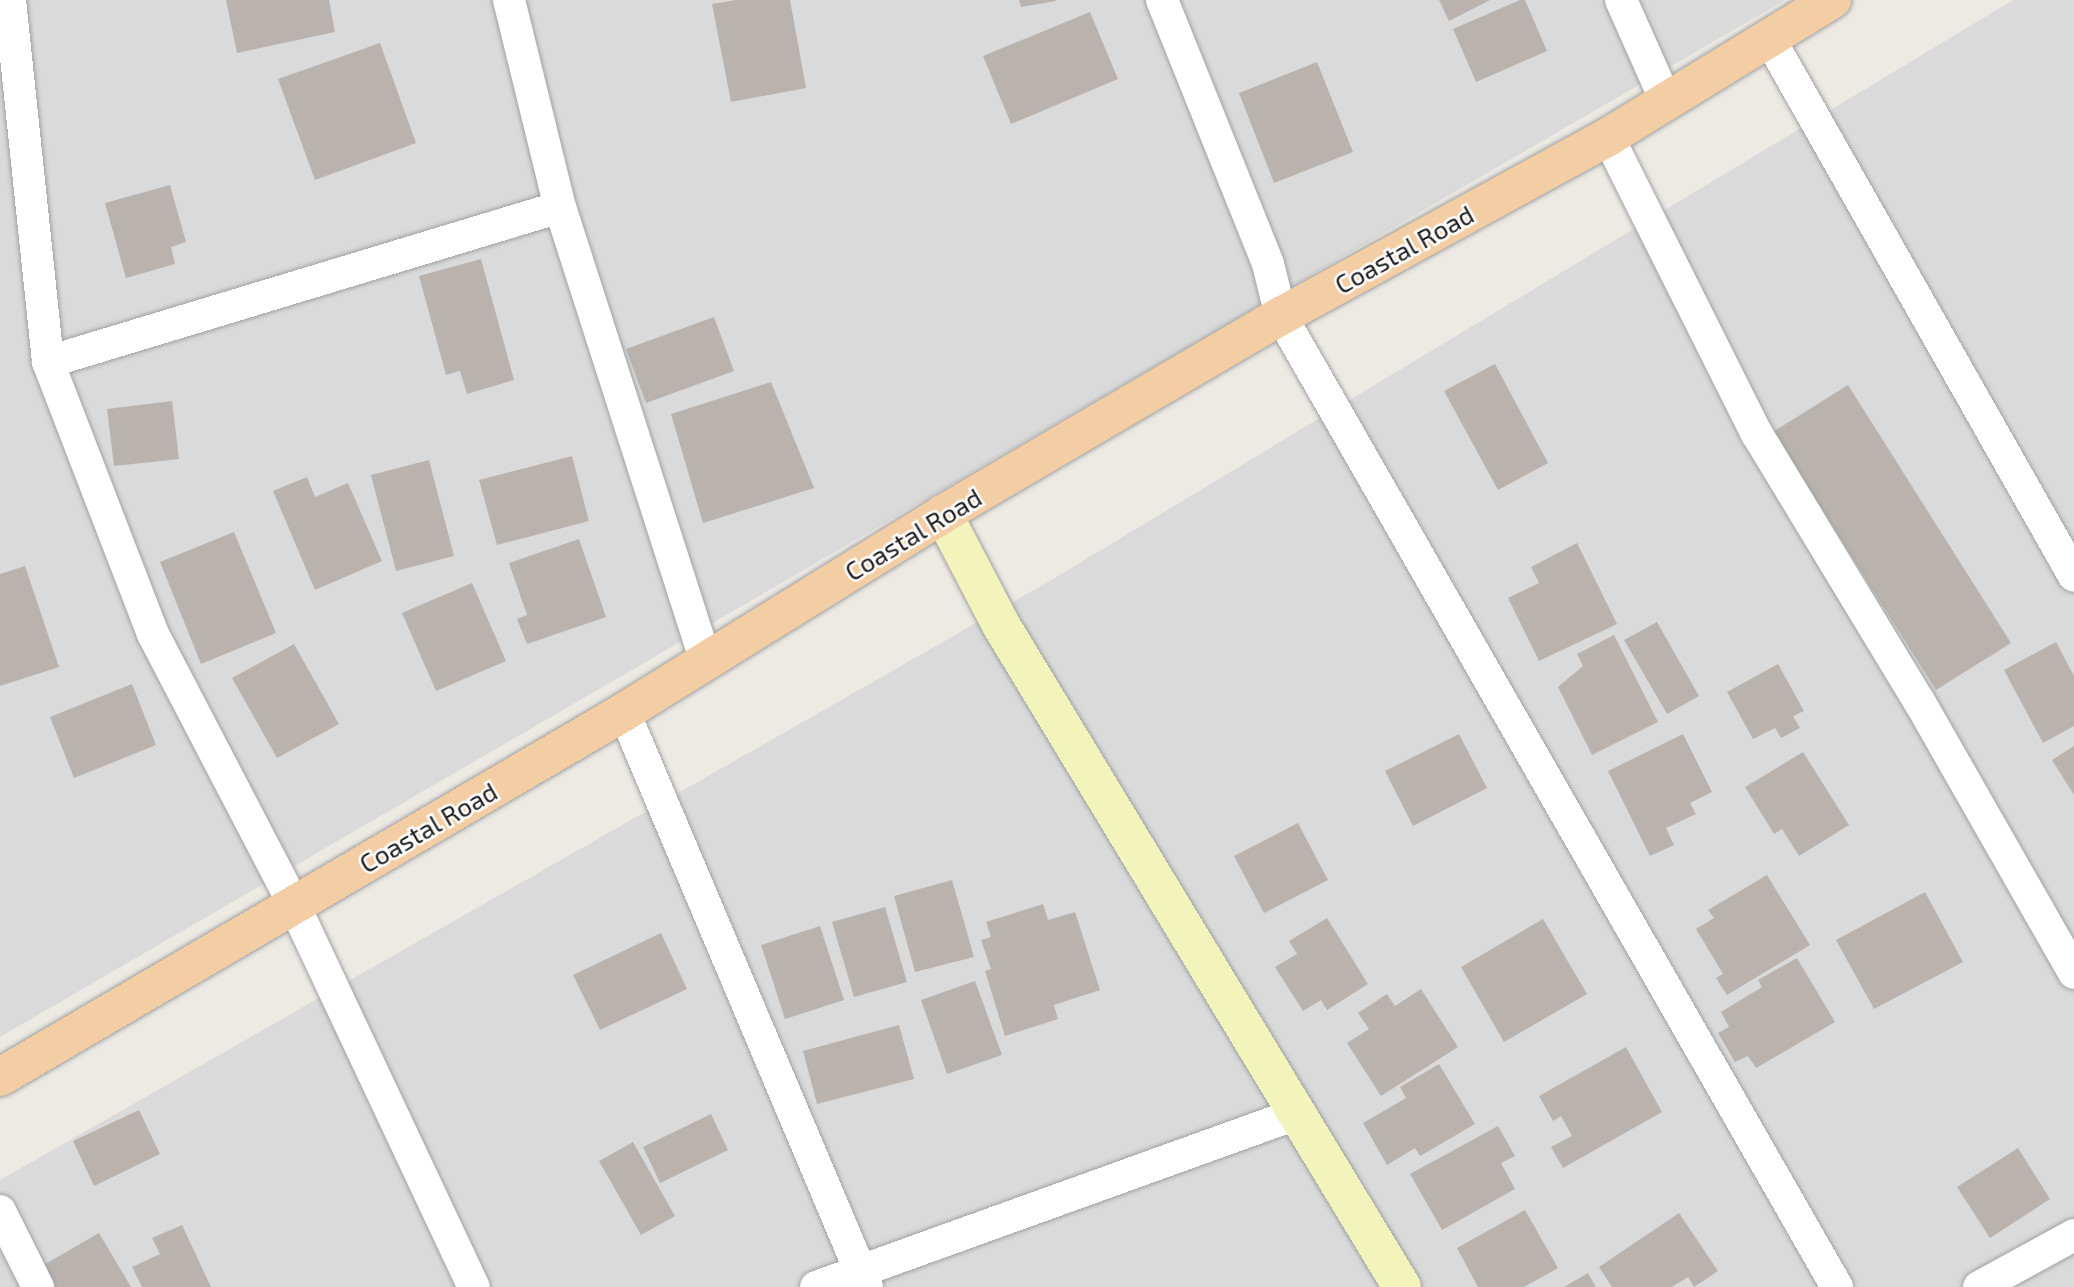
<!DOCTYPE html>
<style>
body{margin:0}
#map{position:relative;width:2074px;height:1287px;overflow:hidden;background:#edeae4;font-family:"Exo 2",sans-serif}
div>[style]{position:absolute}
.residential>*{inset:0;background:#dbdada}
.building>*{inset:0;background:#bab3ad}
.roads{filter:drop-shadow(0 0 2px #a1a1a1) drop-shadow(0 0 2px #a1a1a1)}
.street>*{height:32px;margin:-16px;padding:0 16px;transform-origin:16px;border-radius:16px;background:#fff}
.secondary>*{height:38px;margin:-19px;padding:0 19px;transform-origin:19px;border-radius:19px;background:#f3f3bc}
.primary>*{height:38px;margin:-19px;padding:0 19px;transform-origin:19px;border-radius:19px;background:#f3cda3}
span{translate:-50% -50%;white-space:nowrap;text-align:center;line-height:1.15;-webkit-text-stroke:5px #fff;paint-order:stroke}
.street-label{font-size:26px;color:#1d1d1d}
</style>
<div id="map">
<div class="residential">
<i style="clip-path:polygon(0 0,1785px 0,0 1037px)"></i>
<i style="clip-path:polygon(2013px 0,2074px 0,2074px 1287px,0 1287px,0 1180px,1048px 582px)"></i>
</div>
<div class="building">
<i style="clip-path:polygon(226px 0,329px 0,335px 32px,237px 53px)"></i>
<i style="clip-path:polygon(736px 0,790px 0,806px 88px,731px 102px,712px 4px)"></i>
<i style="clip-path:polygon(1019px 0,1055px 0,1056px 1px,1021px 7px)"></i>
<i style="clip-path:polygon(1439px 0,1490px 0,1449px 21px)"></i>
<i style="clip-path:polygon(1520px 0,1525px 0,1547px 51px,1476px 82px,1453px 29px)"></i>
<i style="clip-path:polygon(1090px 12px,1118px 79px,1011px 124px,983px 56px)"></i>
<i style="clip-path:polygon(380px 43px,416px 143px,315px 180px,278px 79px)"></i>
<i style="clip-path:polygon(1317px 62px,1353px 152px,1274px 183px,1239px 93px)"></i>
<i style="clip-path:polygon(170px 185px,186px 242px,171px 247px,175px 264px,126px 278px,105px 203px)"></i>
<i style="clip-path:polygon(481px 259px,514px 380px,467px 394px,460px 371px,446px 375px,419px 276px)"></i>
<i style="clip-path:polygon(714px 317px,734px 371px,646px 403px,626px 349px)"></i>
<i style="clip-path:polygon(1495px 364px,1548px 463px,1498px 490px,1444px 391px)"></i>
<i style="clip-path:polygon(771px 382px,814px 488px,703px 523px,671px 414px)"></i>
<i style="clip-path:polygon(1848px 385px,2011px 643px,1936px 690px,1773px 432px)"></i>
<i style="clip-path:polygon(172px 401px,179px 459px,114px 466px,107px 409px)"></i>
<i style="clip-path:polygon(572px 456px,589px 521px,497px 545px,479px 480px)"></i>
<i style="clip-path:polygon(429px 460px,454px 556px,396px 571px,371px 475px)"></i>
<i style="clip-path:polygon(307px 477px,315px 497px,348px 483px,382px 561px,315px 590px,273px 491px)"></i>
<i style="clip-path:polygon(234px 532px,276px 633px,201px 664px,160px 562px)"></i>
<i style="clip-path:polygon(579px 539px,606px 617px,527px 644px,517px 619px,527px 615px,509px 563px)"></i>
<i style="clip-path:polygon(1577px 543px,1617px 624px,1539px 661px,1508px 598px,1539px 583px,1531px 567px)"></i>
<i style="clip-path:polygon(25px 566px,59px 667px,0 686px,0 574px)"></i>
<i style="clip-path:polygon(472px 583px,506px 661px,436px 691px,402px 613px)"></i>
<i style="clip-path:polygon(1657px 622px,1699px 696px,1667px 714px,1624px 640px)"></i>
<i style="clip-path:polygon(1614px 635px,1658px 722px,1592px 755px,1558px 687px,1583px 666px,1577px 654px)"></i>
<i style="clip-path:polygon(2056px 642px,2074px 676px,2074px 726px,2043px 743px,2004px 670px)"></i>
<i style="clip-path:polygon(294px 644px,339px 724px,277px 758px,232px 678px)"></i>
<i style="clip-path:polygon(1778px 664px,1804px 711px,1793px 716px,1800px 728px,1781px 738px,1775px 728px,1753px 739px,1727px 692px)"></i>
<i style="clip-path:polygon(132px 684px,156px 745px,74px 778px,50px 717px)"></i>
<i style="clip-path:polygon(1459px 734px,1487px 788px,1413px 826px,1385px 771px)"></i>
<i style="clip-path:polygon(1683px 734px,1712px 792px,1690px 803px,1696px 814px,1666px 828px,1674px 845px,1650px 856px,1608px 771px)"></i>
<i style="clip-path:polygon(2074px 746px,2074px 795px,2052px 760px)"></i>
<i style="clip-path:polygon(1803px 752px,1849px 825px,1799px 856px,1782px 829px,1774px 834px,1745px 787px)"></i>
<i style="clip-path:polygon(1298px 823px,1328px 880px,1264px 913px,1234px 856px)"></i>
<i style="clip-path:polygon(1767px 875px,1810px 945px,1727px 995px,1716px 978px,1723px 974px,1696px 929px,1714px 918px,1708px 910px)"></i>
<i style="clip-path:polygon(952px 880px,974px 957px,915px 972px,894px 896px)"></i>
<i style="clip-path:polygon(1925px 892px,1963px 962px,1874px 1009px,1836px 940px)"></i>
<i style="clip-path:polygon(1043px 904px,1048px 920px,1075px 912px,1100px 990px,1054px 1005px,1058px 1019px,1005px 1036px,985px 971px,991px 969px,981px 940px,991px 937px,986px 922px)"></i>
<i style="clip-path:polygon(885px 907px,907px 982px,854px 997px,832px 922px)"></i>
<i style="clip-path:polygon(1327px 918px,1368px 984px,1327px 1010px,1321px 1000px,1303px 1011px,1275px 967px,1297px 954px,1289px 941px)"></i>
<i style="clip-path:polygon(1543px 919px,1587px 994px,1504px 1042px,1461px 967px)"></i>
<i style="clip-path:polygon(820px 926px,844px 1000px,785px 1019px,761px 945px)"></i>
<i style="clip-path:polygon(661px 933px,687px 989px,600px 1030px,573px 975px)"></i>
<i style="clip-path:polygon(1797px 958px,1835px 1022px,1756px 1068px,1748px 1056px,1735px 1062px,1718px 1033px,1729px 1027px,1721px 1012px,1762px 987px,1758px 980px)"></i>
<i style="clip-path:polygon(975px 981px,1002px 1055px,947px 1074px,921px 1000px)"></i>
<i style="clip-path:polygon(1421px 989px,1458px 1047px,1381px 1096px,1347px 1043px,1369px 1029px,1358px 1013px,1387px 994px,1395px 1006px)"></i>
<i style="clip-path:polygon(899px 1025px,914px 1079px,817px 1104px,803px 1051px)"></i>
<i style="clip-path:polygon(1626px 1047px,1662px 1112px,1563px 1168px,1551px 1147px,1572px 1136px,1561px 1116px,1553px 1121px,1539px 1096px)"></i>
<i style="clip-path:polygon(1439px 1064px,1475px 1124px,1420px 1156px,1415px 1148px,1387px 1165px,1363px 1123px,1406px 1098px,1400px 1087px)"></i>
<i style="clip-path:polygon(139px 1110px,160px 1154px,94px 1186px,73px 1141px)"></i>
<i style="clip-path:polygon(711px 1114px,728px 1150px,660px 1183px,643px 1147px)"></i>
<i style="clip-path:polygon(1498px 1126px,1515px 1156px,1501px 1163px,1515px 1189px,1442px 1230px,1410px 1174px)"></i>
<i style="clip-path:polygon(633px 1142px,675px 1216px,641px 1235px,599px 1161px)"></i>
<i style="clip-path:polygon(2018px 1148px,2050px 1199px,1990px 1238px,1957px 1187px)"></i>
<i style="clip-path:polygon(1525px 1210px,1558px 1268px,1524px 1287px,1478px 1287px,1457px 1248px)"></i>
<i style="clip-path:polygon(1679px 1213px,1718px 1271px,1694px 1287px,1688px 1277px,1672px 1287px,1612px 1287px,1599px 1267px)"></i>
<i style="clip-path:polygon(182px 1225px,211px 1287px,142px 1287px,132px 1267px,160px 1254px,152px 1238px)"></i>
<i style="clip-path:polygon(99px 1233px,131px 1287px,42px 1287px,33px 1271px)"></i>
<i style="clip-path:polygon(1588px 1273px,1596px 1287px,1564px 1287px)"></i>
</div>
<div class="roads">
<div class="street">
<i style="left:10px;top:0;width:364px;rotate:84deg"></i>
<i style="left:48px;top:362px;width:292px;rotate:68.9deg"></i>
<i style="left:153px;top:634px;width:305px;rotate:62.5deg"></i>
<i style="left:294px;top:905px;width:422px;rotate:64.8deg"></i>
<i style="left:509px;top:0;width:213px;rotate:76.2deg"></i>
<i style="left:560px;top:207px;width:478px;rotate:72.2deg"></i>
<i style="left:1162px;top:0;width:284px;rotate:68.1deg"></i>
<i style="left:1268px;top:264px;width:54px;rotate:76deg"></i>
<i style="left:1281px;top:316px;width:1119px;rotate:60.2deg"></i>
<i style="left:1621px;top:0;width:108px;rotate:66deg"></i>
<i style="left:1769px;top:38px;width:618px;rotate:60.45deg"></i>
<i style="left:1608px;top:137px;width:332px;rotate:63.4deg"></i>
<i style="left:1757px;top:434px;width:312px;rotate:58.8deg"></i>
<i style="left:1919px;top:701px;width:313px;rotate:60.3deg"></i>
<i style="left:48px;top:362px;width:535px;rotate:-16.84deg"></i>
<i style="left:624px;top:712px;width:624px;rotate:67.09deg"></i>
<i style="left:0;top:1211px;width:85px;rotate:63.4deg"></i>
<i style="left:816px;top:1287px;width:513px;rotate:-19.81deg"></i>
<i style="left:1979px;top:1287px;width:108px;rotate:-28.7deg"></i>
</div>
<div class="secondary">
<i style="left:943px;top:514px;width:125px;rotate:62.4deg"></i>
<i style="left:1001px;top:625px;width:774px;rotate:58.8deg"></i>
</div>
<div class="primary">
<i style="left:0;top:1077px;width:723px;rotate:-30.32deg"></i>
<i style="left:624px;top:712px;width:375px;rotate:-31.8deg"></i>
<i style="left:943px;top:514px;width:392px;rotate:-30.4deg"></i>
<i style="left:1281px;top:316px;width:373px;rotate:-28.7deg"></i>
<i style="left:1608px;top:137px;width:263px;rotate:-31.5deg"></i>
</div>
</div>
<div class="street-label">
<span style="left:1404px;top:249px;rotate:-29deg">Coastal Road</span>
<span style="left:913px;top:534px;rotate:-31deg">Coastal Road</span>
<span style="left:428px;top:827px;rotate:-30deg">Coastal Road</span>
</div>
</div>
